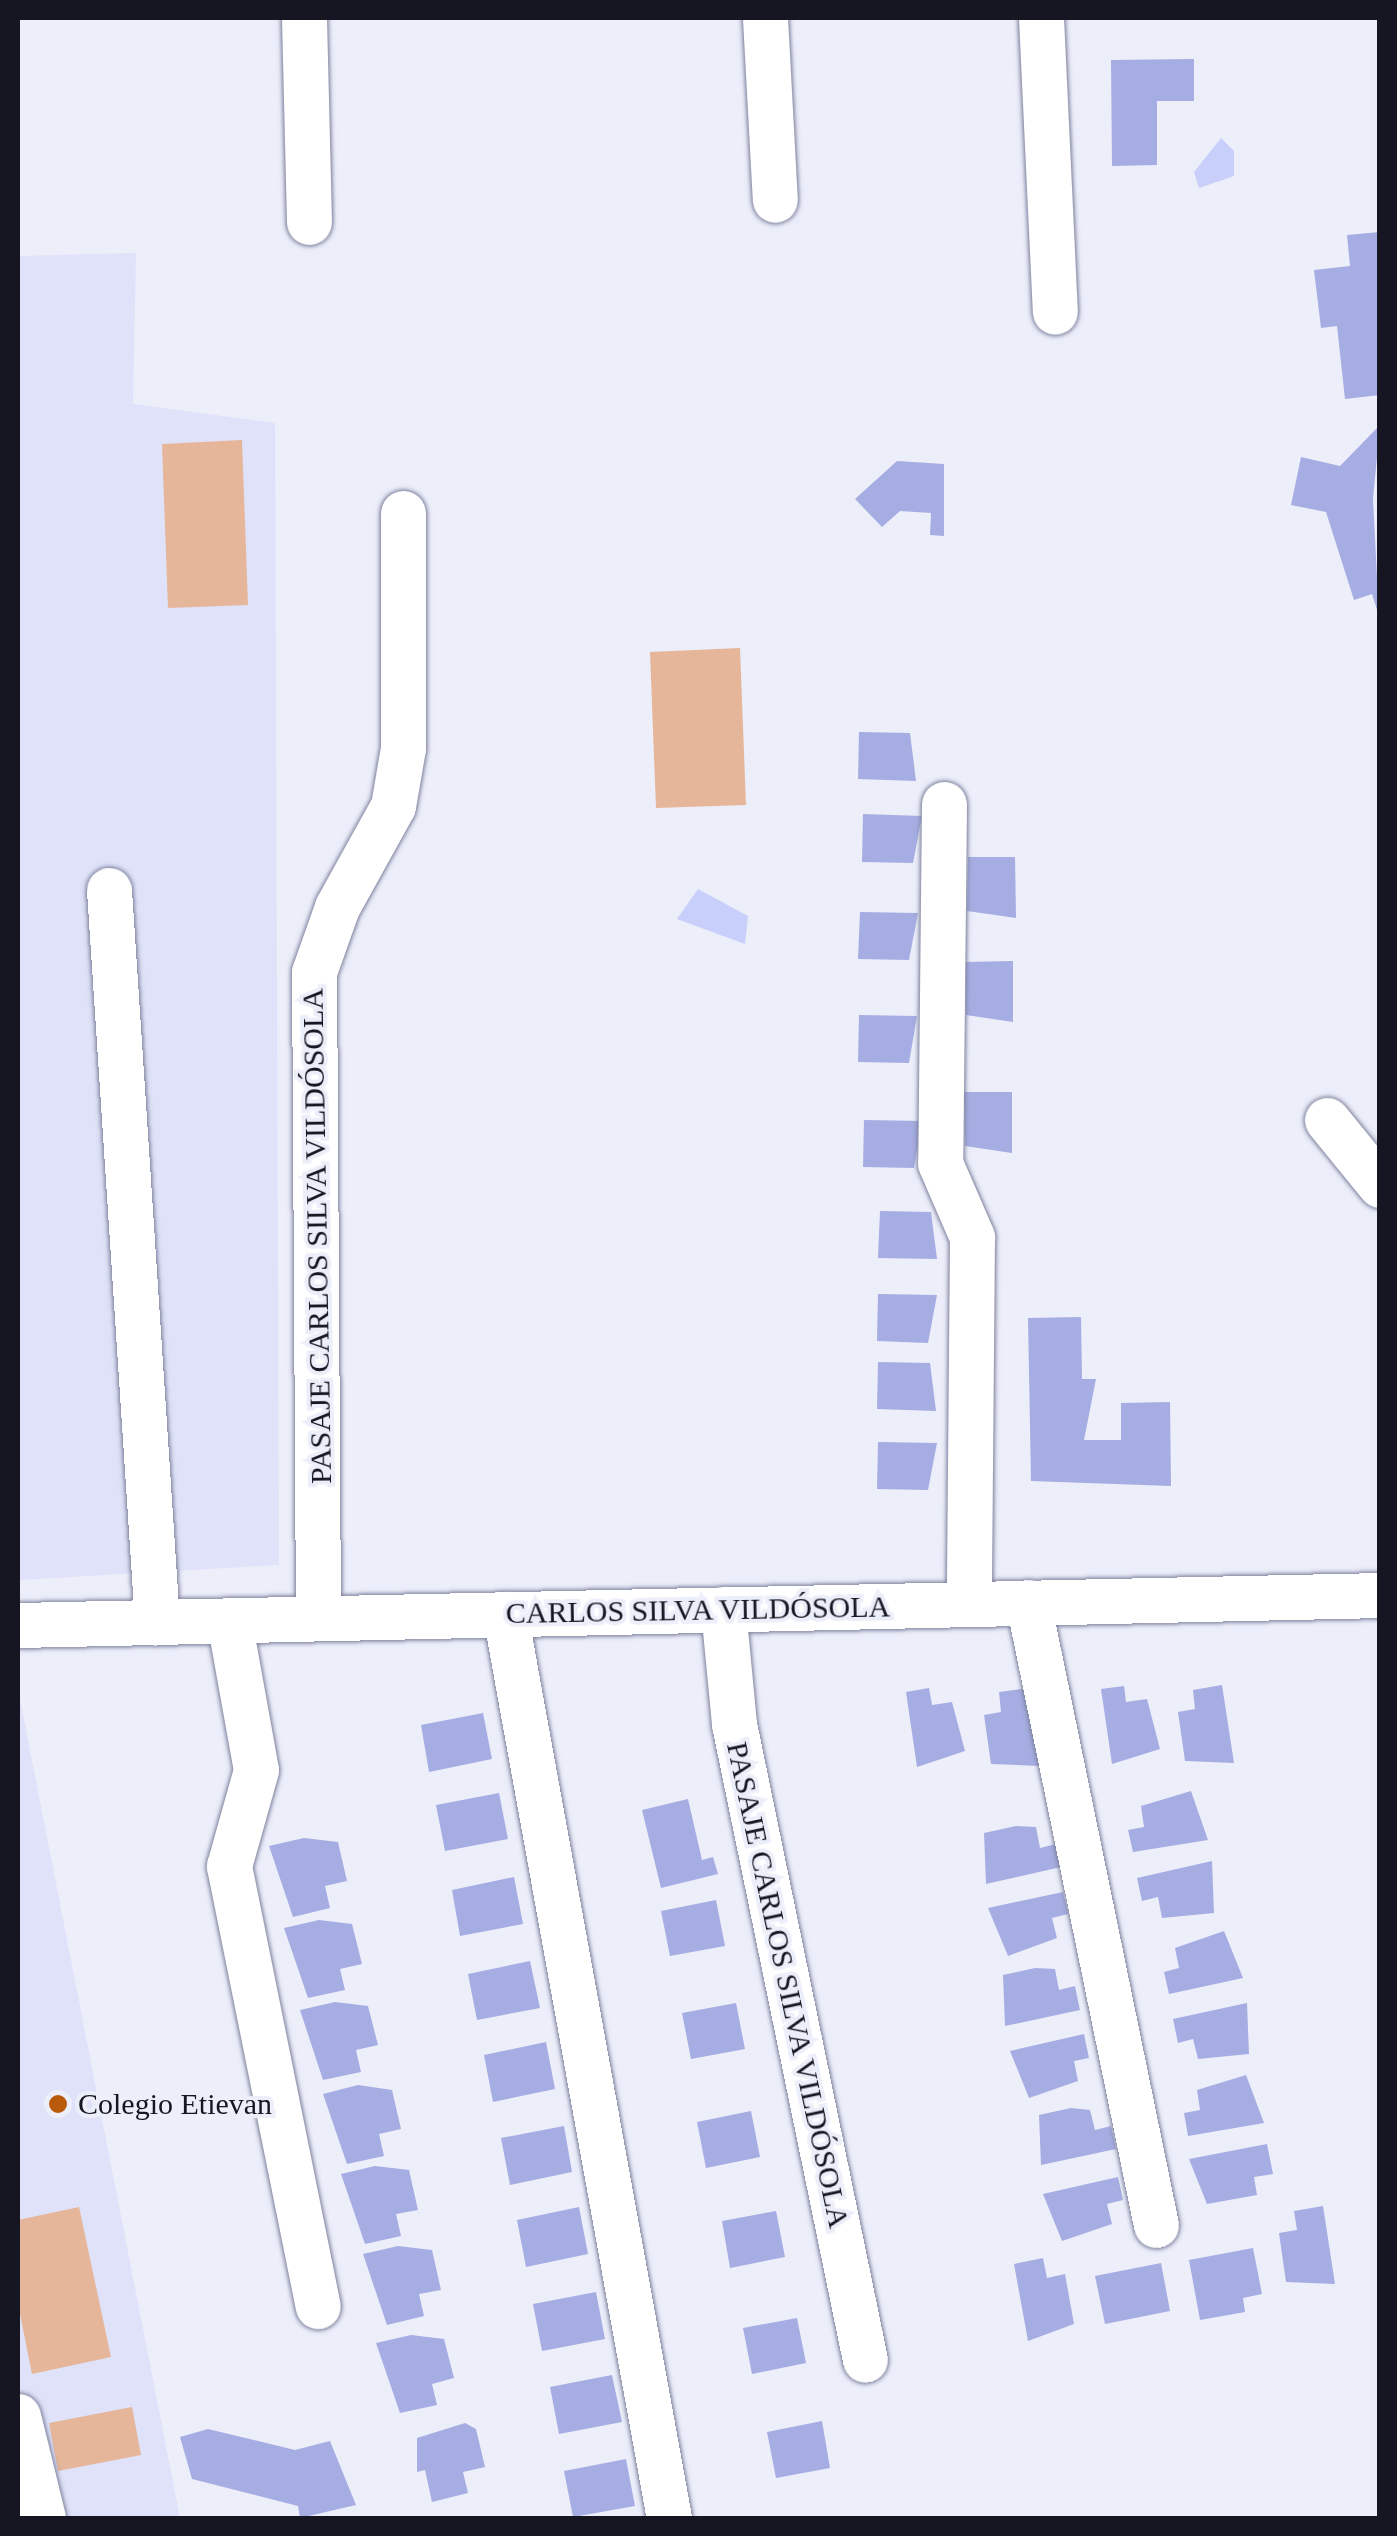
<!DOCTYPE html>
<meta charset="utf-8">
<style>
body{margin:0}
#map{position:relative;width:1397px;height:2536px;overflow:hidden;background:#eceefa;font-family:"Times New Roman",serif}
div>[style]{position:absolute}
.built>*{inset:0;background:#dfe2f9}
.green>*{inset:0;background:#e6b69a}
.water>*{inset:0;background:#c8cffa}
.building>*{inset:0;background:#a6ade2}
.roads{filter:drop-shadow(0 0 2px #7e829e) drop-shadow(0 0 2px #7e829e)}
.minor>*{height:45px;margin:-22.5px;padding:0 22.5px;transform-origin:22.5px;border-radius:22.5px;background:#fff}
.dots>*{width:28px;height:28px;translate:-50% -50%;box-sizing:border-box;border:5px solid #eceefa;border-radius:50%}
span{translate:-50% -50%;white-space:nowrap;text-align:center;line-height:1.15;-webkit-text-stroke:8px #eceefa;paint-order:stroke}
.street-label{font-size:30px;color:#151621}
.poi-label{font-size:30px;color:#151621}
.left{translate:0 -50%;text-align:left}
.frame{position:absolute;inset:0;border:20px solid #151621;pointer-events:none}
</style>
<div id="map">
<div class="built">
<i style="clip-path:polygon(136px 253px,133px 404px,275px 423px,279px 1565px,18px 1580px,18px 256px)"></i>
<i style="clip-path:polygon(18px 1689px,180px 2518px,18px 2518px)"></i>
</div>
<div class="green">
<i style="clip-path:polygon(242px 440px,248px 605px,168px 608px,162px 444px)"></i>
<i style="clip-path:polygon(740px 648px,746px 805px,656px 808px,650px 652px)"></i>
<i style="clip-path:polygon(79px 2207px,111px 2357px,32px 2374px,18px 2304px,18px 2220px)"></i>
<i style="clip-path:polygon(132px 2407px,141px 2455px,58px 2471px,49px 2423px)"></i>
</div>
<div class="water">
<i style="clip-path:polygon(1221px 138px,1234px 151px,1234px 176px,1199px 188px,1194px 172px)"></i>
<i style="clip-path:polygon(698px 889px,748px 916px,745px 944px,677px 919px)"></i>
</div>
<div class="building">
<i style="clip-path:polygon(1194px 59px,1194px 101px,1157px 101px,1157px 165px,1112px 166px,1111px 60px)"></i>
<i style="clip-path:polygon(1380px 232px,1380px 395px,1345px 399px,1337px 326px,1321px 328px,1314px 270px,1350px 266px,1347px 235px)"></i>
<i style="clip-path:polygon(1380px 425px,1373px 499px,1379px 616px,1372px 594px,1354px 600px,1326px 512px,1291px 505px,1301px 457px,1340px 466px)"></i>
<i style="clip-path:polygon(897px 461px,944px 464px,944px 536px,930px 535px,931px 513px,900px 511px,882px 527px,855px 499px)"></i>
<i style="clip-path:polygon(859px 732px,910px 733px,916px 781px,858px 779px)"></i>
<i style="clip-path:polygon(863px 814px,922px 816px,913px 863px,862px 862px)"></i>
<i style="clip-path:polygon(968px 857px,1015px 857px,1016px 918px,967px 911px)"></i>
<i style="clip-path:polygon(860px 912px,918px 913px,909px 960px,858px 959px)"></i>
<i style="clip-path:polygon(1013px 961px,1013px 1022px,966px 1015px,965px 962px)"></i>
<i style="clip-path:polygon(859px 1015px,917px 1016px,909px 1063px,858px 1062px)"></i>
<i style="clip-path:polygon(964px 1092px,1012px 1092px,1012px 1153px,965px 1146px)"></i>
<i style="clip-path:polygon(864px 1120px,922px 1121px,914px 1168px,863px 1167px)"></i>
<i style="clip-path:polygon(880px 1211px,931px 1212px,937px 1259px,878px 1258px)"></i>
<i style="clip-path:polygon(878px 1294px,937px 1295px,928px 1343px,877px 1341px)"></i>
<i style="clip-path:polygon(1081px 1317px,1082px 1379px,1096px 1379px,1084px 1440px,1121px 1440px,1121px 1403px,1170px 1402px,1171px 1486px,1031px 1481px,1028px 1318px)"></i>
<i style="clip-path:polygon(878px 1362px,930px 1363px,936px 1411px,877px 1409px)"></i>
<i style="clip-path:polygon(878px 1442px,937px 1443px,928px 1490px,877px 1489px)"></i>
<i style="clip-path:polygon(1222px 1685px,1234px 1763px,1185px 1761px,1178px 1712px,1195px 1709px,1193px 1690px)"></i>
<i style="clip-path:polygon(1124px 1686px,1126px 1702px,1147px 1699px,1160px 1749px,1112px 1764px,1101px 1689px)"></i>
<i style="clip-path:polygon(929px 1688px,932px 1705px,952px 1702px,965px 1751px,917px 1767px,906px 1692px)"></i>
<i style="clip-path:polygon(1029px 1688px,1040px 1766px,991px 1764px,984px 1715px,1001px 1712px,999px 1692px)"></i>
<i style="clip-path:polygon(483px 1713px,492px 1759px,429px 1772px,421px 1725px)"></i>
<i style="clip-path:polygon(1191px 1791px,1208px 1840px,1133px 1852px,1128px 1830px,1144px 1827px,1141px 1806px)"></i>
<i style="clip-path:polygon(499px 1793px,508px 1839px,445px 1851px,436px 1805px)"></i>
<i style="clip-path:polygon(688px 1799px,702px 1860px,713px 1857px,718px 1874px,661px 1888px,642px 1810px)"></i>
<i style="clip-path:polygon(1016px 1826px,1036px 1827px,1040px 1848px,1056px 1844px,1061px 1867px,986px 1884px,984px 1833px)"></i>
<i style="clip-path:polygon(304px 1838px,338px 1842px,347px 1881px,325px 1886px,330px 1908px,293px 1917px,269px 1846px)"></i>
<i style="clip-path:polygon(1212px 1861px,1214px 1913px,1162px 1918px,1158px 1897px,1142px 1901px,1137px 1878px)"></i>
<i style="clip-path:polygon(514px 1877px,523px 1924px,460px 1936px,452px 1890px)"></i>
<i style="clip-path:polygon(1063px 1892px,1068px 1914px,1052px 1918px,1057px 1938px,1008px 1956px,988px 1908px)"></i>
<i style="clip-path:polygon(716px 1900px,725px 1946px,670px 1956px,661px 1911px)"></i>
<i style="clip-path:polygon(319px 1920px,352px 1924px,362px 1964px,340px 1969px,345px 1990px,308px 1998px,284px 1928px)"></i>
<i style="clip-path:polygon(1224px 1931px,1243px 1978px,1169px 1994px,1164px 1972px,1179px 1968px,1175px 1948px)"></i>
<i style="clip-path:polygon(530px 1961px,540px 2008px,477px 2020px,468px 1974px)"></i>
<i style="clip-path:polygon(1035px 1968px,1055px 1969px,1059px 1990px,1075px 1986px,1080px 2010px,1005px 2026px,1003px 1975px)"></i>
<i style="clip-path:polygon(335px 2002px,368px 2006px,378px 2045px,356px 2050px,361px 2072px,323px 2080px,300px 2010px)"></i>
<i style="clip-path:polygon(736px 2003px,745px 2049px,691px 2059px,682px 2013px)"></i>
<i style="clip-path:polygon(1247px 2003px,1249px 2054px,1198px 2059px,1193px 2039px,1178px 2043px,1173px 2019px)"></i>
<i style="clip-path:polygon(1084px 2034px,1089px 2058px,1074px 2061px,1078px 2081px,1029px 2098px,1010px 2051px)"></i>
<i style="clip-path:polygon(546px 2042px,555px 2089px,493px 2102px,484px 2055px)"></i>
<i style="clip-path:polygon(1246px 2075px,1264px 2123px,1188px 2136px,1184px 2113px,1200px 2110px,1197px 2090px)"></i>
<i style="clip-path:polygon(358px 2085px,392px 2090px,401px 2129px,379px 2134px,384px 2156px,347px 2164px,323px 2094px)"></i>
<i style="clip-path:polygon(1071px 2108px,1090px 2110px,1095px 2130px,1111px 2126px,1116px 2149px,1041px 2165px,1039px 2115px)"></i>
<i style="clip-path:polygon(751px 2111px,760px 2157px,706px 2168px,697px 2122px)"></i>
<i style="clip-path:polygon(564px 2126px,572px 2172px,510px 2185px,501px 2138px)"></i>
<i style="clip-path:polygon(1267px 2144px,1273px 2174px,1254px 2177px,1257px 2195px,1207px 2204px,1189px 2159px)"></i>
<i style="clip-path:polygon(375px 2166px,409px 2170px,418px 2210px,396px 2214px,401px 2236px,365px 2244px,341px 2174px)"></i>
<i style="clip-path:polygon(1118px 2177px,1123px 2200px,1107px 2204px,1112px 2224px,1062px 2241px,1043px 2194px)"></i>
<i style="clip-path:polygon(1323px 2206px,1335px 2284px,1286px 2282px,1279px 2233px,1297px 2230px,1294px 2211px)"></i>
<i style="clip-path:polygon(579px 2207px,588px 2254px,526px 2267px,517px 2220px)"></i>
<i style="clip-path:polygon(776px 2211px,785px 2257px,730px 2268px,722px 2221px)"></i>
<i style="clip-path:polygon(398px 2246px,432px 2250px,441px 2290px,419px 2294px,424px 2316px,387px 2325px,363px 2254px)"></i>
<i style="clip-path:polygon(1253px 2248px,1262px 2294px,1243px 2298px,1245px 2312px,1200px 2320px,1189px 2260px)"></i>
<i style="clip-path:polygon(1043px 2258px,1047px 2278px,1065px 2274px,1074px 2324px,1028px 2341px,1014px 2264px)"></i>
<i style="clip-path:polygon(1161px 2263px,1170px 2311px,1105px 2324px,1095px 2276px)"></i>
<i style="clip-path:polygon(596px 2292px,605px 2339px,542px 2351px,533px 2304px)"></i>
<i style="clip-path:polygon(797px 2318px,806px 2363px,752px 2374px,743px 2328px)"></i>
<i style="clip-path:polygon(411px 2335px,444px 2339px,454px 2378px,432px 2384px,437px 2405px,400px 2413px,376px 2343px)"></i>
<i style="clip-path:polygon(612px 2375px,622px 2422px,559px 2434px,550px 2387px)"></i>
<i style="clip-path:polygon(822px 2421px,830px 2468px,776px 2478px,767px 2432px)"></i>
<i style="clip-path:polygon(465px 2423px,476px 2429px,485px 2467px,463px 2472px,468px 2493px,432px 2502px,425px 2470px,417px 2472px,417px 2438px)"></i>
<i style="clip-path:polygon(208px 2429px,295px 2450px,330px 2441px,356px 2505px,300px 2518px,298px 2506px,192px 2479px,180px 2437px)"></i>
<i style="clip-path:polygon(626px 2459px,635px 2506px,573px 2517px,564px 2471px)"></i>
</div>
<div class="roads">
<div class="minor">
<i style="left:304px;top:18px;width:204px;rotate:88.6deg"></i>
<i style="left:765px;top:18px;width:182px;rotate:86.9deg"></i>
<i style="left:1041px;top:18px;width:294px;rotate:87.3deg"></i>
<i style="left:944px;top:804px;width:359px;rotate:90.6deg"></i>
<i style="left:940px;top:1163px;width:81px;rotate:66.6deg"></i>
<i style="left:972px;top:1237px;width:366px;rotate:90.5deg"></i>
<i style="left:109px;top:890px;width:734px;rotate:86.25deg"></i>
<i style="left:1327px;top:1120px;width:84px;rotate:50.8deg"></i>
<i style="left:1028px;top:1602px;width:636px;rotate:78.39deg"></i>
<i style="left:723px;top:1609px;width:116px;rotate:84.5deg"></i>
<i style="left:734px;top:1724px;width:649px;rotate:78.36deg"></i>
<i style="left:505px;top:1614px;width:919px;rotate:79.72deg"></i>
<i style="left:318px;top:1618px;width:646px;rotate:-90.35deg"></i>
<i style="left:314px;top:972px;width:69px;rotate:-70.5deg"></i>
<i style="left:337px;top:907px;width:115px;rotate:-61deg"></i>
<i style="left:393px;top:806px;width:59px;rotate:-80.2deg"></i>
<i style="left:403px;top:748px;width:235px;rotate:-90deg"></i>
<i style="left:229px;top:1620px;width:152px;rotate:79.8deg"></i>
<i style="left:256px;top:1770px;width:100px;rotate:105.7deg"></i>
<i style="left:229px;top:1866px;width:449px;rotate:78.6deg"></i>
<i style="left:18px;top:1625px;width:1362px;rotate:-1.26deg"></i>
<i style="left:18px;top:2416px;width:105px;rotate:76.2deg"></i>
</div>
</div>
<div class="dots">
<i style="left:58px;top:2104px;background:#b85a09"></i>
</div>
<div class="street-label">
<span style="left:317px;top:1236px;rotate:-91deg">PASAJE CARLOS SILVA VILDÓSOLA</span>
<span style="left:698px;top:1610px;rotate:-1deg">CARLOS SILVA VILDÓSOLA</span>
<span style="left:788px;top:1985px;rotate:78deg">PASAJE CARLOS SILVA VILDÓSOLA</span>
</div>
<div class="poi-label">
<span class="left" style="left:78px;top:2104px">Colegio Etievan</span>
</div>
<div class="frame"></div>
</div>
